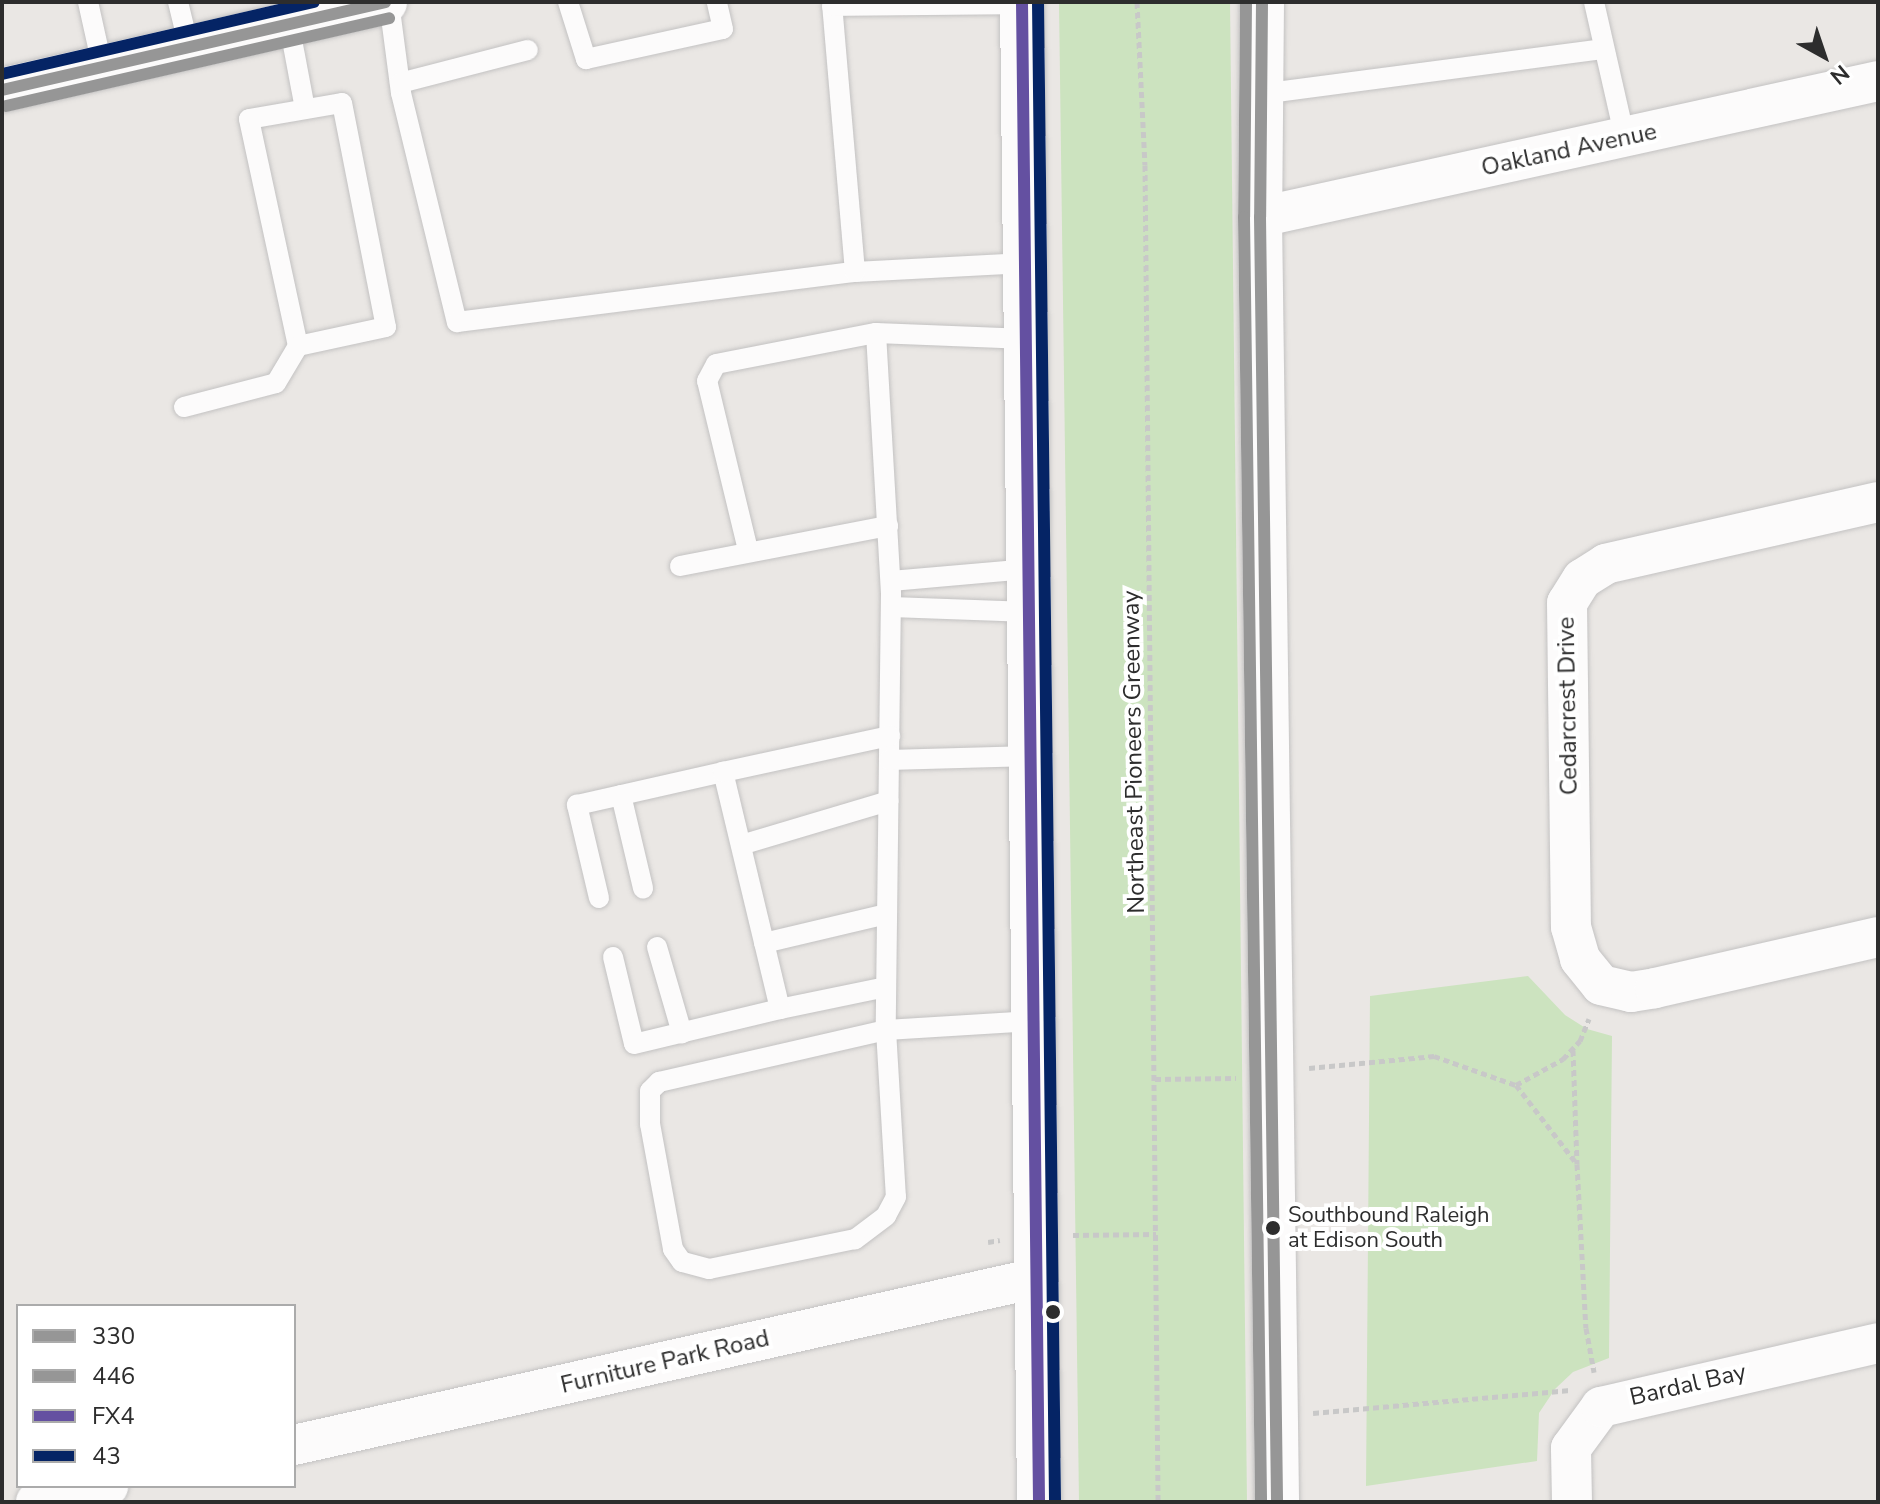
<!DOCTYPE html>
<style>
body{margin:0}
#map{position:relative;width:1880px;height:1504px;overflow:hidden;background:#eae7e4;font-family:"Nunito Sans",sans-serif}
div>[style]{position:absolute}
.green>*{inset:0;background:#cce3bf}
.path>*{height:5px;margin-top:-2.5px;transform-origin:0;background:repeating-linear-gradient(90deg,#c8c8c8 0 6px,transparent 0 10px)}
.roads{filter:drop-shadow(0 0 2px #c3c2c2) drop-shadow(0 0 2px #c3c2c2)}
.service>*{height:20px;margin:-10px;padding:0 10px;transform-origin:10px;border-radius:10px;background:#fcfbfb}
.minor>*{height:40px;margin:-20px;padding:0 20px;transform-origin:20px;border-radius:20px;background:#fcfbfb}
.tertiary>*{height:44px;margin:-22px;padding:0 22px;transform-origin:22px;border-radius:22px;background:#fcfbfb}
.secondary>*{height:44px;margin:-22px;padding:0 22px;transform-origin:22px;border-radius:22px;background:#fcfbfb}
.bus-1>*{height:12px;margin:-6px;padding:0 6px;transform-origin:6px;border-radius:6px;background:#969696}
.bus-2>*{height:12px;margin:-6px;padding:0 6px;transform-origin:6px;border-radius:6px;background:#969696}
.bus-3>*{height:12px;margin:-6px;padding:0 6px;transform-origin:6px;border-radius:6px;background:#6450a1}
.bus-4>*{height:12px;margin:-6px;padding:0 6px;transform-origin:6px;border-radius:6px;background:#052465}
.dots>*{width:22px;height:22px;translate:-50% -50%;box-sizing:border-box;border:4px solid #fff;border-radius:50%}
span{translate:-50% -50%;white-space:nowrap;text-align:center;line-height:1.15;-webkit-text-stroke:8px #fff;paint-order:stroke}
.bus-label{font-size:22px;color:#2d2d2d}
.left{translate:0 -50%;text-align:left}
.street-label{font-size:24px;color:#2d2d2d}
.frame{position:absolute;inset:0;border:4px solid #2d2d2d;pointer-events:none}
.legend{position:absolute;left:16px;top:1304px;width:280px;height:184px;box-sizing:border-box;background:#fff;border:2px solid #ababab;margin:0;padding:10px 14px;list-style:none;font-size:24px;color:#2d2d2d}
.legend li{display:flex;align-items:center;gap:16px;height:40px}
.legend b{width:40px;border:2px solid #ababab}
.north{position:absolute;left:1784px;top:16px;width:80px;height:80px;-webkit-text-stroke:6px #fff;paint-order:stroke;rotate:140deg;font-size:22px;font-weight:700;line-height:32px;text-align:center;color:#2d2d2d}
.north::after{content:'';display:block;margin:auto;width:28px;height:36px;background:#2d2d2d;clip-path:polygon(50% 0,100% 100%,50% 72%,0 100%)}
</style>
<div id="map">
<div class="green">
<i style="clip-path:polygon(1059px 2px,1230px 2px,1247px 1502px,1079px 1502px)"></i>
<i style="clip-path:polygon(1528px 976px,1565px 1015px,1587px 1029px,1612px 1036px,1609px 1358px,1573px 1372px,1555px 1389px,1539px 1413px,1537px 1461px,1366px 1486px,1370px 996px)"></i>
</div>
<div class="path">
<i style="left:1137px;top:2px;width:163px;rotate:87.2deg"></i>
<i style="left:1145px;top:165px;width:1337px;rotate:89.44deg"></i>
<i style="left:1573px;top:1050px;width:114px;rotate:88deg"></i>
<i style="left:1309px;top:1068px;width:126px;rotate:-5.5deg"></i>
<i style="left:1434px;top:1056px;width:87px;rotate:19.5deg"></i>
<i style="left:1516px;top:1085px;width:100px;rotate:52.3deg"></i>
<i style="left:1577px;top:1164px;width:164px;rotate:86.9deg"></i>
<i style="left:1586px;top:1328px;width:45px;rotate:79.7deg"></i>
<i style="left:1155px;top:1079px;width:81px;rotate:-0.7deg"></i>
<i style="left:1516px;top:1085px;width:54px;rotate:-29deg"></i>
<i style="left:1563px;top:1059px;width:25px;rotate:-47deg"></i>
<i style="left:1580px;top:1041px;width:24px;rotate:-68deg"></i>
<i style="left:1073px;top:1235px;width:83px;rotate:-0.7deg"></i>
<i style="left:988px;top:1242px;width:12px;rotate:-9deg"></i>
<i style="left:1313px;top:1413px;width:258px;rotate:-5.1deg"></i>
</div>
<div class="roads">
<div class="service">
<i style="left:88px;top:2px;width:65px;rotate:77.5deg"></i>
<i style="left:178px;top:2px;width:46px;rotate:76.3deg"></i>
<i style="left:389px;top:2px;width:92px;rotate:82.5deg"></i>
<i style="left:401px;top:93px;width:236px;rotate:76.3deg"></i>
<i style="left:457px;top:322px;width:401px;rotate:-7.2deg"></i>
<i style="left:855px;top:272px;width:170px;rotate:-3deg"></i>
<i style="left:568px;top:2px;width:60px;rotate:72.5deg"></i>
<i style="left:586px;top:59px;width:140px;rotate:-12.4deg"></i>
<i style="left:723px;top:29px;width:28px;rotate:-103deg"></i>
<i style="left:1594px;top:2px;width:140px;rotate:77.2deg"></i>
<i style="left:289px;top:24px;width:86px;rotate:79.3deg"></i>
<i style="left:400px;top:83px;width:132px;rotate:-14.5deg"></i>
<i style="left:1261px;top:94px;width:346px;rotate:-7.5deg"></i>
<i style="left:342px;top:103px;width:228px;rotate:78.9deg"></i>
<i style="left:386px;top:327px;width:90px;rotate:167.8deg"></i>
<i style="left:298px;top:346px;width:232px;rotate:-102.2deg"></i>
<i style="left:249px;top:119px;width:94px;rotate:-9.8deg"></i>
<i style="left:855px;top:272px;width:267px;rotate:-94.9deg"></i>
<i style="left:832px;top:6px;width:190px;rotate:-0.6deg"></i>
<i style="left:876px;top:333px;width:260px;rotate:86.7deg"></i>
<i style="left:891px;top:593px;width:437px;rotate:90.7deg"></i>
<i style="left:886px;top:1030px;width:167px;rotate:86.6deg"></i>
<i style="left:896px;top:1197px;width:21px;rotate:118deg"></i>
<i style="left:886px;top:1216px;width:39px;rotate:143deg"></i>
<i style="left:855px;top:1239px;width:149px;rotate:168.4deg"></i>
<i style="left:709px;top:1269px;width:28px;rotate:-165deg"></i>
<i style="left:682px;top:1262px;width:16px;rotate:-125deg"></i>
<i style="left:673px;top:1249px;width:127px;rotate:-100.4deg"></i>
<i style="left:650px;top:1124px;width:33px;rotate:-90deg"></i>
<i style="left:650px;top:1091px;width:13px;rotate:-45deg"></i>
<i style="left:659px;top:1082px;width:233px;rotate:-12.9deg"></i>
<i style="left:886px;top:1030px;width:147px;rotate:-3.5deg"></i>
<i style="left:184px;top:407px;width:95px;rotate:-14.6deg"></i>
<i style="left:276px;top:383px;width:43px;rotate:-59.3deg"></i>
<i style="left:748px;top:550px;width:174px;rotate:-103.6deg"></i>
<i style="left:707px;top:381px;width:19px;rotate:-62deg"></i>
<i style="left:716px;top:364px;width:163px;rotate:-11deg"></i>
<i style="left:876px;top:333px;width:151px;rotate:2.3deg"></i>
<i style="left:680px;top:566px;width:212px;rotate:-10.9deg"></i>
<i style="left:891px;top:581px;width:139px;rotate:-5deg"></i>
<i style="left:891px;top:607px;width:139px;rotate:2.1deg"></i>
<i style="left:889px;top:760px;width:142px;rotate:-1.6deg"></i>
<i style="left:621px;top:795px;width:96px;rotate:76.7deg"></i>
<i style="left:741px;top:845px;width:154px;rotate:-16.6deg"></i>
<i style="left:599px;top:898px;width:96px;rotate:-103.3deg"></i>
<i style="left:577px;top:805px;width:150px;rotate:-12.7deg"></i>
<i style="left:764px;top:943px;width:126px;rotate:-13.3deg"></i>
<i style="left:657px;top:947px;width:90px;rotate:73.8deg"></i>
<i style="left:613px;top:957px;width:89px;rotate:76.4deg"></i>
<i style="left:634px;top:1044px;width:150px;rotate:-13.5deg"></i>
<i style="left:886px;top:987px;width:108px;rotate:168.3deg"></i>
<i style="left:780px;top:1009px;width:244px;rotate:-103.5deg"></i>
<i style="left:723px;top:772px;width:171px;rotate:-12.2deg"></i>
</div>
<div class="minor">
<i style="left:1260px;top:217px;width:633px;rotate:-12.41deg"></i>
<i style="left:1878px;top:502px;width:279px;rotate:167.2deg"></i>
<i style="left:1606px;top:564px;width:28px;rotate:148deg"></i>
<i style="left:1582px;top:579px;width:28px;rotate:122deg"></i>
<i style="left:1567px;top:603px;width:324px;rotate:89.3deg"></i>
<i style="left:1571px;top:927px;width:33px;rotate:74deg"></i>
<i style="left:1580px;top:959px;width:33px;rotate:51deg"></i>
<i style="left:1601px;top:985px;width:31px;rotate:13deg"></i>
<i style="left:1631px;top:992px;width:24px;rotate:-9deg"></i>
<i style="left:1655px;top:988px;width:229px;rotate:-12.9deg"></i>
<i style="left:294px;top:1445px;width:761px;rotate:-12.68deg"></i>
<i style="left:36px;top:1502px;width:74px;rotate:-12.5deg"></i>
<i style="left:1572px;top:1502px;width:54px;rotate:-91.1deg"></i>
<i style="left:1571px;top:1448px;width:51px;rotate:-53.8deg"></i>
<i style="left:1601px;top:1407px;width:284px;rotate:-13deg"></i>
</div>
<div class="tertiary">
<i style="left:1262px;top:2px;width:215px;rotate:90.5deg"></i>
<i style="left:1260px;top:217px;width:1285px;rotate:89.24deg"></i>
<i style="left:2px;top:90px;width:393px;rotate:-12.9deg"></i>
</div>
<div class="secondary">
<i style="left:1022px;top:2px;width:1500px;rotate:89.35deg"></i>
</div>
</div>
<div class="bus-1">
<i style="left:1262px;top:2px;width:215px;rotate:90.5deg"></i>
<i style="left:1260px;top:217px;width:1285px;rotate:89.24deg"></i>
<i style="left:2px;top:90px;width:393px;rotate:-12.9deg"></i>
</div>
<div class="bus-2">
<i style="left:1246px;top:2px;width:215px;rotate:90.5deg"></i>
<i style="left:1244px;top:217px;width:1285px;rotate:89.24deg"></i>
<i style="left:6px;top:106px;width:393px;rotate:-12.9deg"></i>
</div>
<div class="bus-3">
<i style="left:1022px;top:2px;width:1500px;rotate:89.35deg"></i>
</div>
<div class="bus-4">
<i style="left:1038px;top:2px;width:1500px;rotate:89.35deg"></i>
<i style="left:2px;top:74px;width:320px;rotate:-13deg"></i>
</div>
<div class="dots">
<i style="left:1273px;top:1228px;background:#2d2d2d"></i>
<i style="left:1053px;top:1312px;background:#2d2d2d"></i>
</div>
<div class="bus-label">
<span class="left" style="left:1288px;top:1228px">Southbound Raleigh<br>at Edison South</span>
</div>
<div class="street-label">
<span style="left:1569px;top:150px;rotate:-12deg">Oakland Avenue</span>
<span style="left:1568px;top:706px;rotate:-91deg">Cedarcrest Drive</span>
<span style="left:1134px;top:752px;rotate:-91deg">Northeast Pioneers Greenway</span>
<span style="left:665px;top:1362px;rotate:-13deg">Furniture Park Road</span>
<span style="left:1688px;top:1385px;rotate:-13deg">Bardal Bay</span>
</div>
<div class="frame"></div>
<ul class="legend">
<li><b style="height:10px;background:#969696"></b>330</li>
<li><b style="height:10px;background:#969696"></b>446</li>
<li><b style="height:10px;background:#6450a1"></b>FX4</li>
<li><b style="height:10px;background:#052465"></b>43</li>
</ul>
<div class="north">N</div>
</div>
